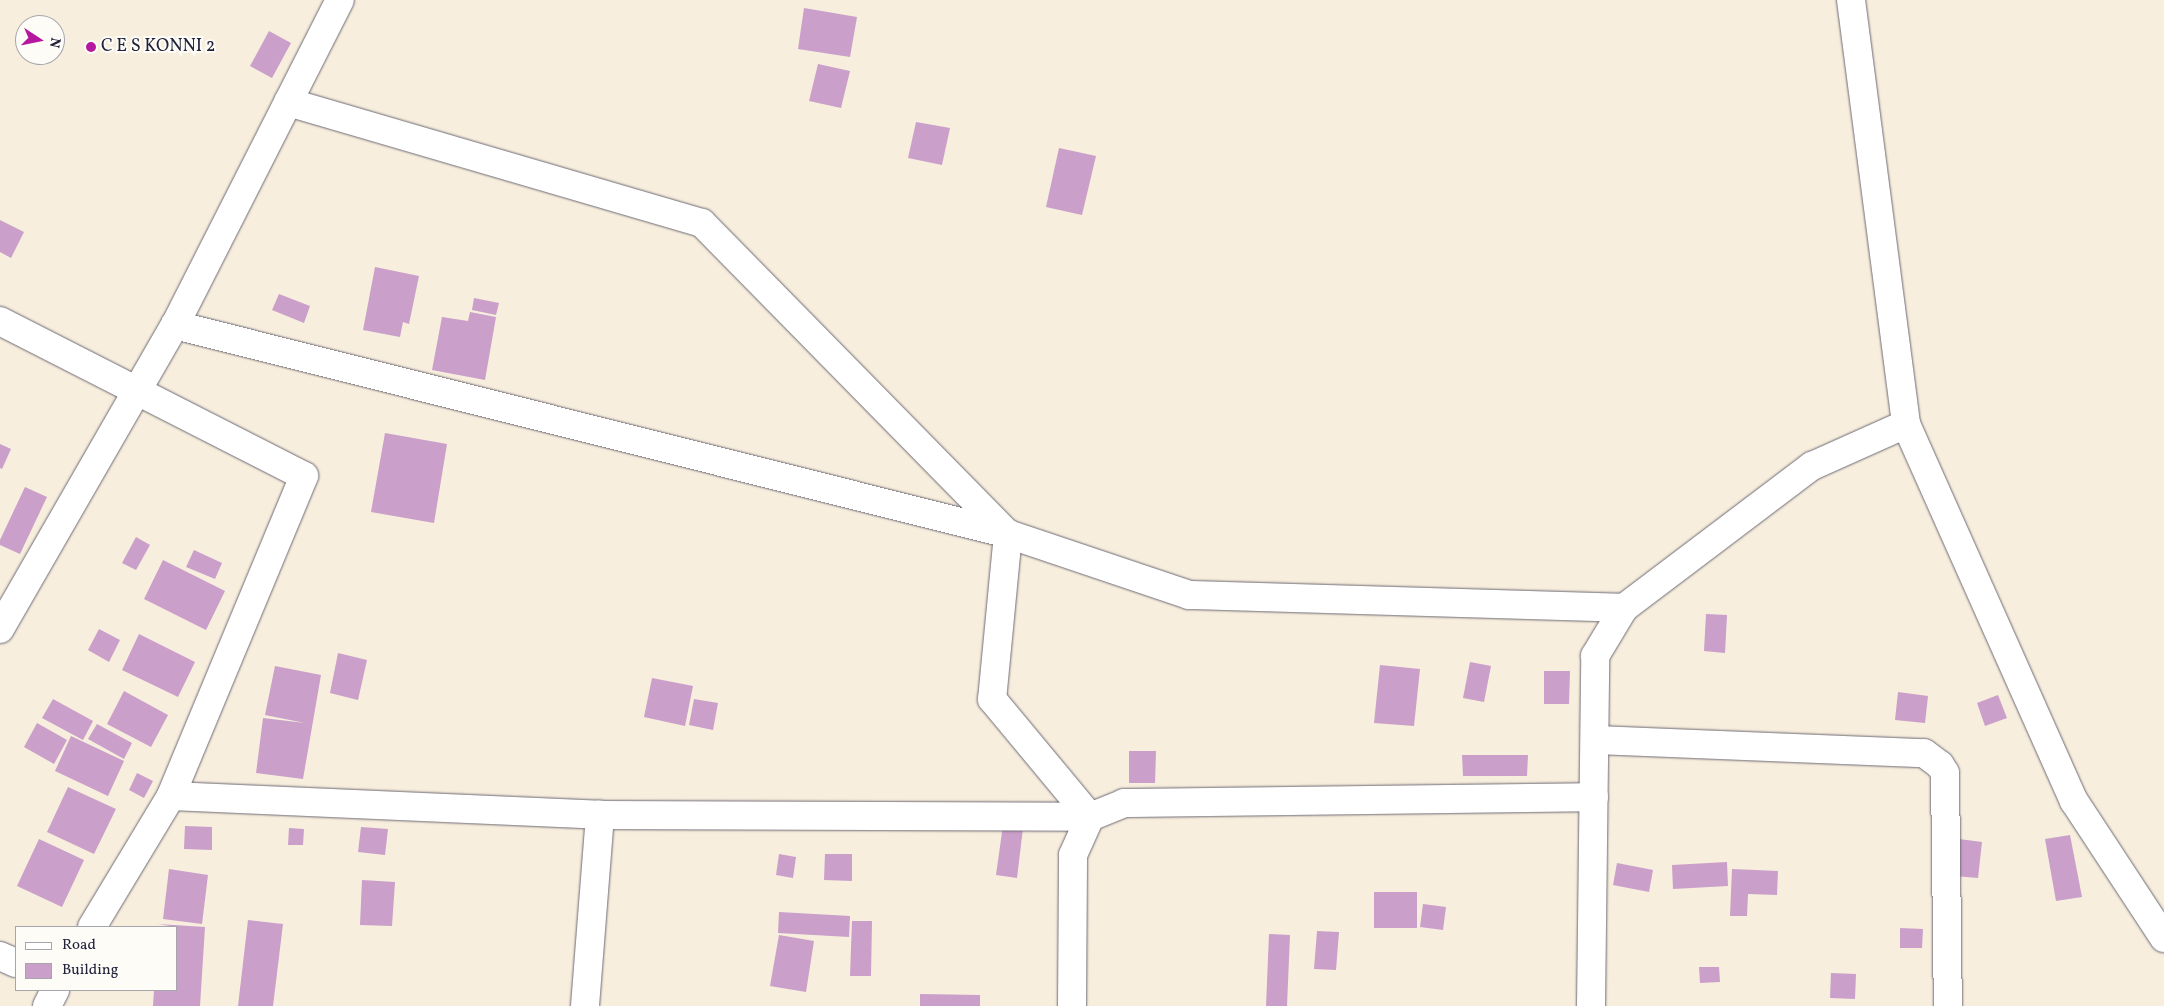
<!DOCTYPE html>
<style>
body{margin:0}
#map{position:relative;width:2164px;height:1006px;overflow:hidden;background:#f7eedd;font-family:Vollkorn,serif}
div>[style]{position:absolute}
.building>*{inset:0;background:#ca9fca}
.roads{filter:drop-shadow(0 0 1px #6d6974) drop-shadow(0 0 1px #6d6974)}
.minor>*{height:28px;margin:-14px;padding:0 14px;transform-origin:14px;border-radius:14px;background:#fff}
.dots>*{width:14px;height:14px;translate:-50% -50%;box-sizing:border-box;border:2px solid #fdfcf7;border-radius:50%}
span{translate:-50% -50%;white-space:nowrap;text-align:center;line-height:1.15;-webkit-text-stroke:4px #fdfcf7;paint-order:stroke}
.poi-label{font-size:18px;color:#22223b}
.left{translate:0 -50%;text-align:left}
.legend{position:absolute;left:15px;top:926px;width:162px;height:65px;box-sizing:border-box;background:#fdfcf7;border:1px solid #a5a5ac;margin:0;padding:6px 9px;list-style:none;font-size:15px;color:#22223b}
.legend li{display:flex;align-items:center;gap:10px;height:25px}
.legend b{width:25px;border:1px solid #a5a5ac}
.north{position:absolute;left:15px;top:15px;width:50px;height:50px;box-sizing:border-box;background:#fdfcf7;border:1px solid #a5a5ac;border-radius:50%;rotate:101deg;font-size:14px;font-weight:700;line-height:20px;text-align:center;color:#22223b}
.north::after{content:'';display:block;margin:auto;width:18px;height:22px;background:#b5179e;clip-path:polygon(50% 0,100% 100%,50% 72%,0 100%)}
</style>
<div id="map">
<div class="building">
<i style="clip-path:polygon(804px 8px,857px 17px,850px 57px,798px 49px)"></i>
<i style="clip-path:polygon(269px 31px,291px 43px,272px 78px,250px 66px)"></i>
<i style="clip-path:polygon(818px 64px,850px 71px,841px 108px,809px 101px)"></i>
<i style="clip-path:polygon(916px 122px,950px 128px,942px 165px,908px 158px)"></i>
<i style="clip-path:polygon(1059px 148px,1096px 156px,1082px 215px,1046px 207px)"></i>
<i style="clip-path:polygon(0 220px,24px 232px,11px 258px,0 252px)"></i>
<i style="clip-path:polygon(375px 267px,419px 276px,409px 324px,403px 322px,400px 337px,363px 330px)"></i>
<i style="clip-path:polygon(279px 294px,310px 306px,304px 323px,272px 310px)"></i>
<i style="clip-path:polygon(474px 298px,499px 303px,496px 315px,472px 310px)"></i>
<i style="clip-path:polygon(470px 312px,496px 317px,485px 380px,432px 370px,442px 317px,468px 321px)"></i>
<i style="clip-path:polygon(385px 433px,447px 444px,434px 523px,371px 512px)"></i>
<i style="clip-path:polygon(0 444px,11px 449px,2px 469px,0 468px)"></i>
<i style="clip-path:polygon(25px 487px,47px 497px,20px 554px,0 545px,0 540px)"></i>
<i style="clip-path:polygon(136px 537px,150px 545px,136px 570px,122px 563px)"></i>
<i style="clip-path:polygon(194px 550px,222px 563px,215px 579px,186px 567px)"></i>
<i style="clip-path:polygon(163px 560px,225px 591px,206px 630px,144px 599px)"></i>
<i style="clip-path:polygon(1706px 614px,1727px 615px,1725px 653px,1704px 651px)"></i>
<i style="clip-path:polygon(99px 629px,120px 640px,109px 662px,88px 650px)"></i>
<i style="clip-path:polygon(139px 634px,195px 662px,178px 697px,122px 670px)"></i>
<i style="clip-path:polygon(338px 653px,367px 660px,358px 700px,330px 693px)"></i>
<i style="clip-path:polygon(1470px 662px,1491px 666px,1484px 702px,1463px 698px)"></i>
<i style="clip-path:polygon(1380px 665px,1420px 669px,1414px 726px,1374px 723px)"></i>
<i style="clip-path:polygon(275px 666px,321px 675px,303px 779px,256px 773px,263px 718px,305px 723px,265px 715px)"></i>
<i style="clip-path:polygon(1544px 671px,1570px 671px,1569px 704px,1544px 704px)"></i>
<i style="clip-path:polygon(652px 678px,693px 686px,685px 726px,644px 717px)"></i>
<i style="clip-path:polygon(124px 691px,168px 715px,151px 747px,107px 724px)"></i>
<i style="clip-path:polygon(1898px 692px,1928px 696px,1925px 723px,1895px 720px)"></i>
<i style="clip-path:polygon(1998px 695px,2007px 718px,1985px 726px,1977px 703px)"></i>
<i style="clip-path:polygon(53px 699px,93px 721px,83px 740px,42px 718px)"></i>
<i style="clip-path:polygon(694px 699px,718px 703px,713px 730px,689px 725px)"></i>
<i style="clip-path:polygon(37px 723px,67px 740px,54px 764px,24px 747px)"></i>
<i style="clip-path:polygon(97px 724px,132px 743px,124px 759px,88px 739px)"></i>
<i style="clip-path:polygon(71px 736px,124px 761px,108px 796px,55px 771px)"></i>
<i style="clip-path:polygon(1129px 751px,1156px 751px,1155px 783px,1129px 783px)"></i>
<i style="clip-path:polygon(1462px 755px,1528px 755px,1527px 776px,1463px 776px)"></i>
<i style="clip-path:polygon(137px 773px,153px 781px,144px 798px,129px 790px)"></i>
<i style="clip-path:polygon(68px 787px,116px 809px,94px 854px,47px 832px)"></i>
<i style="clip-path:polygon(1003px 825px,1023px 828px,1017px 878px,996px 875px)"></i>
<i style="clip-path:polygon(185px 826px,212px 827px,212px 850px,184px 849px)"></i>
<i style="clip-path:polygon(361px 827px,388px 829px,385px 855px,358px 852px)"></i>
<i style="clip-path:polygon(289px 828px,304px 829px,303px 845px,288px 845px)"></i>
<i style="clip-path:polygon(2070px 835px,2082px 897px,2056px 901px,2045px 839px)"></i>
<i style="clip-path:polygon(39px 839px,84px 860px,62px 907px,17px 886px)"></i>
<i style="clip-path:polygon(1959px 839px,1982px 842px,1978px 878px,1954px 876px)"></i>
<i style="clip-path:polygon(779px 854px,796px 857px,793px 878px,776px 875px)"></i>
<i style="clip-path:polygon(825px 854px,852px 854px,852px 881px,824px 880px)"></i>
<i style="clip-path:polygon(1727px 862px,1728px 886px,1673px 889px,1672px 865px)"></i>
<i style="clip-path:polygon(1617px 863px,1653px 870px,1649px 892px,1613px 885px)"></i>
<i style="clip-path:polygon(169px 869px,208px 875px,202px 924px,163px 919px)"></i>
<i style="clip-path:polygon(1732px 869px,1778px 871px,1777px 895px,1748px 894px,1747px 916px,1730px 916px)"></i>
<i style="clip-path:polygon(362px 880px,395px 882px,392px 926px,360px 925px)"></i>
<i style="clip-path:polygon(1374px 892px,1417px 892px,1417px 928px,1374px 928px)"></i>
<i style="clip-path:polygon(1423px 904px,1446px 907px,1443px 930px,1420px 927px)"></i>
<i style="clip-path:polygon(779px 912px,850px 916px,849px 937px,778px 933px)"></i>
<i style="clip-path:polygon(248px 920px,283px 924px,273px 1006px,238px 1006px)"></i>
<i style="clip-path:polygon(852px 921px,872px 921px,871px 976px,850px 976px)"></i>
<i style="clip-path:polygon(158px 924px,205px 927px,200px 1006px,153px 1006px,154px 990px,176px 990px,176px 927px)"></i>
<i style="clip-path:polygon(1900px 928px,1923px 929px,1922px 948px,1900px 948px)"></i>
<i style="clip-path:polygon(1317px 931px,1339px 932px,1336px 970px,1314px 969px)"></i>
<i style="clip-path:polygon(1269px 934px,1290px 935px,1287px 1006px,1266px 1006px)"></i>
<i style="clip-path:polygon(779px 935px,814px 941px,806px 992px,770px 986px)"></i>
<i style="clip-path:polygon(1699px 967px,1719px 967px,1720px 982px,1700px 983px)"></i>
<i style="clip-path:polygon(1831px 973px,1856px 974px,1855px 999px,1830px 998px)"></i>
<i style="clip-path:polygon(920px 994px,980px 995px,980px 1006px,920px 1006px)"></i>
</div>
<div class="roads">
<div class="minor">
<i style="left:1851px;top:0;width:428px;rotate:82.6deg"></i>
<i style="left:1906px;top:424px;width:413px;rotate:66deg"></i>
<i style="left:2074px;top:801px;width:164px;rotate:56.7deg"></i>
<i style="left:288px;top:102px;width:431px;rotate:16.3deg"></i>
<i style="left:702px;top:223px;width:436px;rotate:45.5deg"></i>
<i style="left:1008px;top:534px;width:166px;rotate:95.5deg"></i>
<i style="left:992px;top:699px;width:153px;rotate:50.3deg"></i>
<i style="left:0;top:321px;width:341px;rotate:27deg"></i>
<i style="left:304px;top:476px;width:347px;rotate:112.6deg"></i>
<i style="left:171px;top:796px;width:153px;rotate:121.1deg"></i>
<i style="left:175px;top:325px;width:859px;rotate:14.08deg"></i>
<i style="left:1008px;top:534px;width:191px;rotate:18.6deg"></i>
<i style="left:1189px;top:595px;width:435px;rotate:1.7deg"></i>
<i style="left:0;top:629px;width:351px;rotate:-60.1deg"></i>
<i style="left:175px;top:325px;width:364px;rotate:-63.1deg"></i>
<i style="left:1596px;top:740px;width:328px;rotate:2.3deg"></i>
<i style="left:1924px;top:753px;width:20px;rotate:37deg"></i>
<i style="left:1940px;top:765px;width:9px;rotate:58deg"></i>
<i style="left:1945px;top:773px;width:233px;rotate:89.3deg"></i>
<i style="left:171px;top:796px;width:429px;rotate:2.5deg"></i>
<i style="left:600px;top:815px;width:490px;rotate:0.2deg"></i>
<i style="left:0;top:956px;width:17px;rotate:24deg"></i>
<i style="left:47px;top:1006px;width:18px;rotate:-63deg"></i>
<i style="left:585px;top:1006px;width:192px;rotate:-85.5deg"></i>
<i style="left:1072px;top:1006px;width:151px;rotate:-89.6deg"></i>
<i style="left:1073px;top:855px;width:42px;rotate:-65.9deg"></i>
<i style="left:1090px;top:817px;width:37px;rotate:-22deg"></i>
<i style="left:1124px;top:803px;width:470px;rotate:-0.7deg"></i>
<i style="left:1591px;top:1006px;width:350px;rotate:-89.3deg"></i>
<i style="left:1595px;top:656px;width:56px;rotate:-58.9deg"></i>
<i style="left:1624px;top:608px;width:236px;rotate:-37.1deg"></i>
<i style="left:1812px;top:466px;width:103px;rotate:-24.1deg"></i>
</div>
</div>
<div class="dots">
<i style="left:91px;top:47px;background:#b5179e"></i>
</div>
<div class="poi-label">
<span class="left" style="left:101px;top:47px">C E S KONNI 2</span>
</div>
<ul class="legend">
<li><b style="height:6px;background:#fff"></b>Road</li>
<li><b style="height:14px;background:#ca9fca"></b>Building</li>
</ul>
<div class="north">N</div>
</div>
